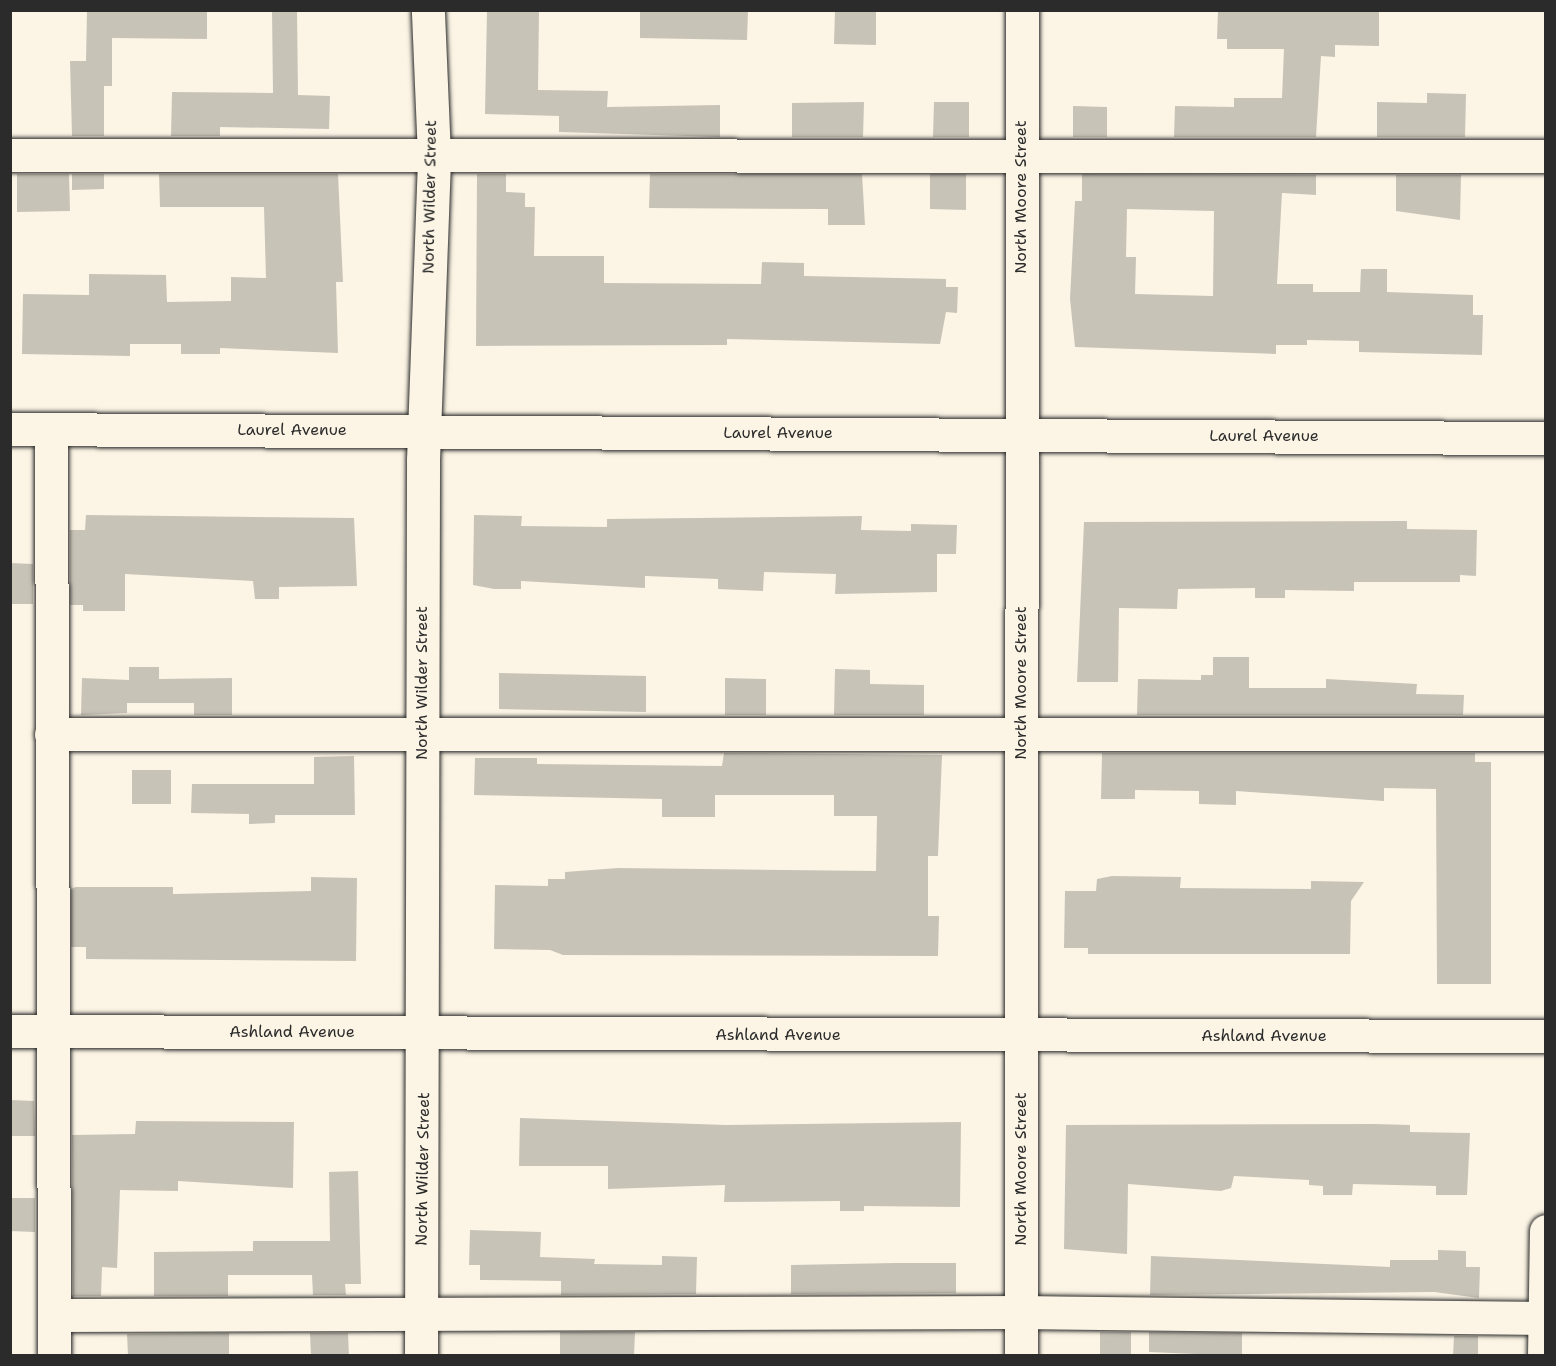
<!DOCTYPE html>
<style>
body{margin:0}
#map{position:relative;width:1556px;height:1366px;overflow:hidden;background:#fcf5e5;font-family:"Shantell Sans",sans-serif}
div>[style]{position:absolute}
.building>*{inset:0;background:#c8c3b7}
.roads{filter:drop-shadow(0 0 2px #2b2b2b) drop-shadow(0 0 2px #2b2b2b)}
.minor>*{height:33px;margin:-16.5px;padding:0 16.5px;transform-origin:16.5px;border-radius:16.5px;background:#fcf5e5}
span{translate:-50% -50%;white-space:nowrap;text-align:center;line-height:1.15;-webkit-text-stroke:5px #fcf5e5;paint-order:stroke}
.street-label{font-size:16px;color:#2b2b2b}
.frame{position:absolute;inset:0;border:12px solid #2b2b2b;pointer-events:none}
</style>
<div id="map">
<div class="building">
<i style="clip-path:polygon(87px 10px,207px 10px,207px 39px,112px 38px,112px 86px,104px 86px,104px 136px,72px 136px,70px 61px,86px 61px)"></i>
<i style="clip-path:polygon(272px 10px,297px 10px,298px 95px,330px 96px,329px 129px,220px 127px,220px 136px,171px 136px,172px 92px,273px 93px)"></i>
<i style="clip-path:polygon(487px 10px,539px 10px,538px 90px,608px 91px,607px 107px,720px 105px,720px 137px,559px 132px,559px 116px,485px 114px)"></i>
<i style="clip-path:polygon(640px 10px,748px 10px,747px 40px,640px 38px)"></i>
<i style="clip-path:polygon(835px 10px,876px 10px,876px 45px,834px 44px)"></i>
<i style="clip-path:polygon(1218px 10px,1379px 10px,1379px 46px,1335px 45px,1335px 57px,1321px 56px,1316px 137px,1174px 137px,1175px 106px,1234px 107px,1234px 98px,1282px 98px,1284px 49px,1227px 49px,1227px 39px,1217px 39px)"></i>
<i style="clip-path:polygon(1427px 93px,1466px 94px,1465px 137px,1377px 137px,1377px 102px,1427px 103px)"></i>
<i style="clip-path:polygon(864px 102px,863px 137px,792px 137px,792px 103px)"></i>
<i style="clip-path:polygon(934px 102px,969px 102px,969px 137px,933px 137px)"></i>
<i style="clip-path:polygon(1073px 106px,1107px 107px,1107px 137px,1073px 137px)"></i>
<i style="clip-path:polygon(17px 174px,69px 174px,70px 211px,17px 212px)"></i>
<i style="clip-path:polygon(72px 174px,104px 174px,104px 189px,72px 190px)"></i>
<i style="clip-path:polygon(159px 174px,338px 174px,343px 282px,336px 282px,338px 353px,220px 348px,220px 354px,181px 354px,181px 344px,130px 344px,130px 356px,22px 354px,23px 294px,89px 295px,89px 274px,166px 275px,167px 302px,231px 301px,231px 277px,266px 278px,264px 207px,160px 207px)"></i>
<i style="clip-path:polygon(477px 174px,506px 174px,506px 192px,525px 193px,525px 207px,535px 207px,534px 256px,604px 256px,604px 283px,761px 284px,762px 262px,804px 263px,804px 276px,946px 279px,946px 287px,958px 287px,957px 313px,946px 312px,940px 344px,727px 339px,727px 345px,476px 346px)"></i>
<i style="clip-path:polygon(650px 174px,862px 174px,865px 225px,828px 225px,828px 209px,649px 208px)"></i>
<i style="clip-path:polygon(930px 174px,966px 174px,966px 210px,930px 209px)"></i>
<i style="clip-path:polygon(evenodd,1082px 174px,1316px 175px,1316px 195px,1282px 193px,1277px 284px,1313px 284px,1313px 292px,1360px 292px,1361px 269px,1387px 269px,1387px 292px,1473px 295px,1473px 315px,1483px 315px,1482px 355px,1359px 352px,1359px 341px,1307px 340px,1307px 345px,1276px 345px,1276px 354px,1075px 347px,1070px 299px,1075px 201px,1082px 201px,1082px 174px,1127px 209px,1214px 211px,1213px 296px,1135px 294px,1136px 257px,1126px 257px,1127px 209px)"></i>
<i style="clip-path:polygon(1396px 175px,1461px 175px,1460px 220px,1396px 211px)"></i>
<i style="clip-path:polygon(86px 515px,354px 518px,357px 586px,279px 587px,279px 599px,255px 599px,253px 581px,125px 574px,125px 611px,83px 611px,83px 605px,70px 605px,70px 530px,85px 530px)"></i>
<i style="clip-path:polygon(474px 515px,522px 516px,521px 526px,607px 527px,607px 519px,862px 516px,861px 530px,911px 531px,911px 524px,957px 525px,956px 554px,937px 554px,937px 592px,835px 594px,836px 574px,764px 572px,763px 591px,718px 589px,718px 579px,645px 576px,645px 588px,521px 581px,521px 589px,494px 589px,473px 585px)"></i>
<i style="clip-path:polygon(1407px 521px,1407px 529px,1477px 530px,1476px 576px,1460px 575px,1460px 582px,1354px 582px,1354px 591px,1285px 590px,1285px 598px,1255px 598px,1255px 588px,1178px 589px,1177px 609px,1119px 608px,1118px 682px,1077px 682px,1084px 522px)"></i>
<i style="clip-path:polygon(10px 563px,33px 564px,33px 604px,10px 604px)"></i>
<i style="clip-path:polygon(1213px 657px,1249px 657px,1249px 688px,1326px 688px,1326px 679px,1417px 684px,1416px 694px,1464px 695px,1463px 715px,1137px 715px,1138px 679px,1201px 680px,1201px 675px,1213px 675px)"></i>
<i style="clip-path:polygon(129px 667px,159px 667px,159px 679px,232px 678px,232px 715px,194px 715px,194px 703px,127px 703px,127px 713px,81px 715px,82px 678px,129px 680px)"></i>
<i style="clip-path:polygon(835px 669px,870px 670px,870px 684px,924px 685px,924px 715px,834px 715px)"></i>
<i style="clip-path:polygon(499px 673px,646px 676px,646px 712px,499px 709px)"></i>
<i style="clip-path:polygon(725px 678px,766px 679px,766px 715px,725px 715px)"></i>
<i style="clip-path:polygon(724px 753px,942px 755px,938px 856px,928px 856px,928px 916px,939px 916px,938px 956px,563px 955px,550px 950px,494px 949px,495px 885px,548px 886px,548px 879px,565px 879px,565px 872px,618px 868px,876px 871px,877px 816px,834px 816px,834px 795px,715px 795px,715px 817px,662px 817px,662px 799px,474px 795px,475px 758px,537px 758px,537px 764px,722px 766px)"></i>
<i style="clip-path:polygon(1102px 753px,1475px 753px,1475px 762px,1491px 762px,1491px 984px,1437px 984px,1436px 789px,1384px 788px,1384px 801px,1236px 791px,1236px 805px,1199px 804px,1199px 791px,1135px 790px,1135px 799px,1101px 799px)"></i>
<i style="clip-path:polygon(354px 756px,355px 815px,275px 815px,275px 823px,249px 824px,249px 814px,191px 813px,192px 784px,314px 784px,314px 757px)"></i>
<i style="clip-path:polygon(132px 770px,171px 770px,171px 804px,132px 804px)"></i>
<i style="clip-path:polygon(1112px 876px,1181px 877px,1180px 888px,1311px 889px,1311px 881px,1364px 882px,1351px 901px,1350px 954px,1088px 954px,1088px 948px,1064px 948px,1065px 891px,1096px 891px,1097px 879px)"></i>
<i style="clip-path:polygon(311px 877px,357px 878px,356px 961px,86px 959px,86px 947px,71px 947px,71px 889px,76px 887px,173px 887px,173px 894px,311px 891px)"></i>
<i style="clip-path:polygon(10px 1100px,34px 1101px,35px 1136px,10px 1136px)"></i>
<i style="clip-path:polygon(520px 1118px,726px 1125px,961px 1122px,960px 1207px,864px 1206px,864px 1211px,840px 1211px,840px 1201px,724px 1202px,725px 1185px,608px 1189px,608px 1166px,519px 1166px)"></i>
<i style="clip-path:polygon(136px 1121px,294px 1122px,293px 1188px,178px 1181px,178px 1191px,120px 1190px,117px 1268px,102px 1267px,101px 1296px,73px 1296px,72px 1135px,135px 1134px)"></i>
<i style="clip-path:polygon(1374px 1124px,1410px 1125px,1410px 1132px,1470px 1133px,1467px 1195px,1436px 1195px,1436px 1186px,1353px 1184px,1352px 1195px,1323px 1195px,1323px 1186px,1309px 1185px,1309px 1180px,1234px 1176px,1231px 1188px,1221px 1191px,1128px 1184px,1127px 1254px,1064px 1249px,1066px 1125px)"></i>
<i style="clip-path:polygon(358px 1171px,361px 1284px,345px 1284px,346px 1295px,313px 1295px,312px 1275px,228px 1275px,228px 1296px,154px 1296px,154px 1252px,253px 1251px,253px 1241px,330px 1241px,329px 1172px)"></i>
<i style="clip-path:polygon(10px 1198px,35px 1198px,35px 1232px,10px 1231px)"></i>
<i style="clip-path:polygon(470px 1230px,541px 1232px,540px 1257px,595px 1259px,594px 1264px,662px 1265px,662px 1256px,697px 1257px,696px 1294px,561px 1295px,561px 1281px,480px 1280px,480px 1265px,469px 1265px)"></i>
<i style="clip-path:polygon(1438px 1250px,1466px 1251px,1466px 1267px,1480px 1267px,1479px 1298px,1434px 1292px,1150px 1295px,1151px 1256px,1390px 1267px,1390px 1260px,1438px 1260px)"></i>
<i style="clip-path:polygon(895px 1263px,956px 1263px,956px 1293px,791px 1294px,791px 1265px)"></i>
<i style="clip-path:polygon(560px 1332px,635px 1332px,634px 1356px,560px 1356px)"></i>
<i style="clip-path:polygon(1100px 1332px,1131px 1332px,1131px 1356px,1100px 1356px)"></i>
<i style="clip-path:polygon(1149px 1332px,1242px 1333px,1242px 1356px,1149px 1352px)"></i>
<i style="clip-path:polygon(229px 1333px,229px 1356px,128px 1356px,127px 1334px)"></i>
<i style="clip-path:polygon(310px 1333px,348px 1333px,349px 1356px,311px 1356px)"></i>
<i style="clip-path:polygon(1454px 1336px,1478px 1336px,1478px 1356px,1453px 1356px)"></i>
</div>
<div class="roads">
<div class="minor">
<i style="left:10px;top:155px;width:1536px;rotate:0.04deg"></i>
<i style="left:10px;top:429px;width:1536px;rotate:0.34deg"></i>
<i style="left:51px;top:429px;width:927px;rotate:89.81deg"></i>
<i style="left:51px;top:734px;width:1495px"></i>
<i style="left:10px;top:1031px;width:1536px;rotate:0.19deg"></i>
<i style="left:54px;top:1315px;width:967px;rotate:-0.18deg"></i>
<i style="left:1021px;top:1312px;width:525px;rotate:0.65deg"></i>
<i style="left:421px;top:1356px;width:896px;rotate:-89.87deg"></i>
<i style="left:423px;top:460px;width:304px;rotate:-87.9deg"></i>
<i style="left:434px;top:156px;width:146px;rotate:-92.4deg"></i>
<i style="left:1021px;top:1356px;width:1346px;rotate:-89.96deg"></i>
<i style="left:1544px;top:1356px;width:125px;rotate:-89.1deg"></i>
</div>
</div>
<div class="street-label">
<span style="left:430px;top:197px;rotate:-89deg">North Wilder Street</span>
<span style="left:1021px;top:197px;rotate:-90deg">North Moore Street</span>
<span style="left:292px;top:430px">Laurel Avenue</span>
<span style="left:778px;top:433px">Laurel Avenue</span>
<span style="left:1264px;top:436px">Laurel Avenue</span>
<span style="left:422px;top:683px;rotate:-90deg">North Wilder Street</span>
<span style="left:1021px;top:683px;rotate:-90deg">North Moore Street</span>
<span style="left:292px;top:1032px">Ashland Avenue</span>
<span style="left:778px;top:1035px">Ashland Avenue</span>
<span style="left:1264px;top:1036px">Ashland Avenue</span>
<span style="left:423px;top:1169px;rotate:-89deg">North Wilder Street</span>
<span style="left:1021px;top:1169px;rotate:-90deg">North Moore Street</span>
</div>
<div class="frame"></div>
</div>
